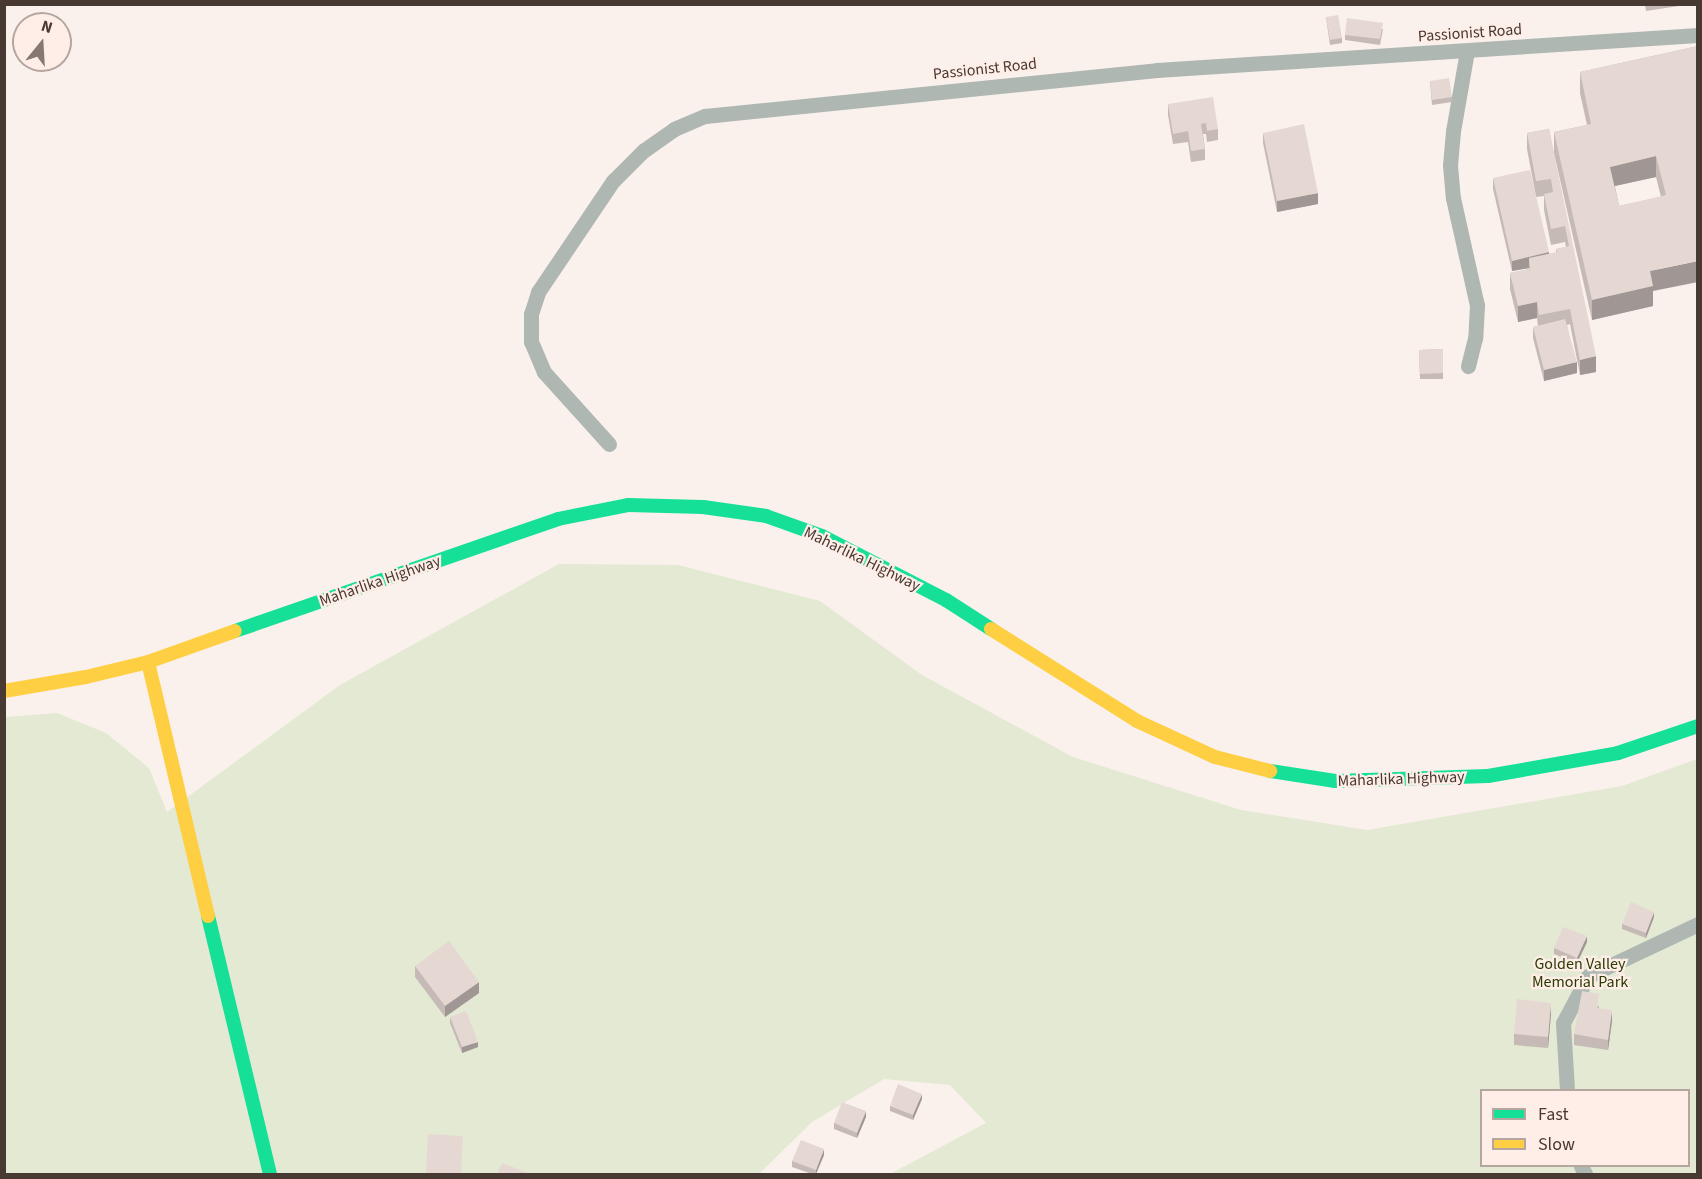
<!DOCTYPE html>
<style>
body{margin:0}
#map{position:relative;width:1702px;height:1179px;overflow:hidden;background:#faf1ed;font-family:"Source Sans 3",sans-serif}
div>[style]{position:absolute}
.green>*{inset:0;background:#e3e9d2}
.lane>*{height:15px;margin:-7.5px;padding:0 7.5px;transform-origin:7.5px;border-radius:7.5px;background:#afb7b2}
.fast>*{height:14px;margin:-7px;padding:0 7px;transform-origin:7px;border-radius:7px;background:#16e098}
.slow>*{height:14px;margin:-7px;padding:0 7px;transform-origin:7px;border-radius:7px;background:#ffcf43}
.wall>*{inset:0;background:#c5bab5}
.shaded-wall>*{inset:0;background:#a09794}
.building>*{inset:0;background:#e5d8d3}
span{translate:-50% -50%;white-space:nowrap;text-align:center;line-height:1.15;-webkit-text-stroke:4.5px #ffeee8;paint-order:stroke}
.street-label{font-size:16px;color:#483933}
.park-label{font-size:16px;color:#293d03}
.frame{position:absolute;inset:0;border:6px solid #483933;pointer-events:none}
.legend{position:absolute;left:1480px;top:1089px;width:210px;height:78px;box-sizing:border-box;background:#ffeee8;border:2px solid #b6a6a0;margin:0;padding:8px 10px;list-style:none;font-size:18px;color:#483933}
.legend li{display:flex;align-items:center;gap:12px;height:30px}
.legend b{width:30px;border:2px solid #b6a6a0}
.north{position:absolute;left:12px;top:12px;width:60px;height:60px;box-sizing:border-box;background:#ffeee8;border:2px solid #b6a6a0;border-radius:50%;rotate:18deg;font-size:16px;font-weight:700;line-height:24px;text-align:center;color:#483933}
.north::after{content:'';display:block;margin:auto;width:21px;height:27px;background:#867974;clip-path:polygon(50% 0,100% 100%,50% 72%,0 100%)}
</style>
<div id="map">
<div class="green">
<i style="clip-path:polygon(evenodd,559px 564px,678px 565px,820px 601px,922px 675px,1073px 757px,1241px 810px,1367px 830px,1622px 786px,1697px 759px,1697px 1174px,890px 1174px,986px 1123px,950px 1085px,884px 1079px,812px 1122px,759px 1174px,5px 1174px,5px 717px,57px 713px,106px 733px,149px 768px,167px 812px,340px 685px,559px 564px,1482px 1090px,1688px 1090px,1688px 1166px,1482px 1166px,1482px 1090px)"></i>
</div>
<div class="lane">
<i style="left:1467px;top:51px;width:81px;rotate:99.9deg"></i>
<i style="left:1453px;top:131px;width:34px;rotate:95deg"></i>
<i style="left:1450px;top:165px;width:33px;rotate:85deg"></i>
<i style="left:1453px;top:198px;width:110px;rotate:77.4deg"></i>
<i style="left:1477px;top:305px;width:33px;rotate:93deg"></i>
<i style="left:1475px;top:338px;width:29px;rotate:104deg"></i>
<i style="left:609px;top:444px;width:97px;rotate:-132.1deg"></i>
<i style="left:544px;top:372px;width:33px;rotate:-113deg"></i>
<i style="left:531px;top:342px;width:28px;rotate:-90deg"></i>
<i style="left:531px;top:314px;width:23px;rotate:-72deg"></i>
<i style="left:538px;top:292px;width:134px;rotate:-56deg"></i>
<i style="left:613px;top:181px;width:42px;rotate:-45deg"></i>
<i style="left:643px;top:151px;width:38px;rotate:-35deg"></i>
<i style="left:674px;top:129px;width:34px;rotate:-23deg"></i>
<i style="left:705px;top:116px;width:454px;rotate:-5.8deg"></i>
<i style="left:1157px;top:70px;width:542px;rotate:-3.7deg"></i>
<i style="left:1567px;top:1090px;width:67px;rotate:-93.4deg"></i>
<i style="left:1563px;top:1023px;width:53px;rotate:-62deg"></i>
<i style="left:1588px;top:976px;width:122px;rotate:-25.3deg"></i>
<i style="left:1581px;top:1166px;width:9px;rotate:63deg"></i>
</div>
<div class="fast">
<i style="left:235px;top:631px;width:342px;rotate:-19.1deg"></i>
<i style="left:558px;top:519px;width:71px;rotate:-11.3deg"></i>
<i style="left:628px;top:505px;width:75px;rotate:1.5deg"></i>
<i style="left:703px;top:507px;width:64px;rotate:8.1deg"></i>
<i style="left:766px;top:516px;width:59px;rotate:19.7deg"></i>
<i style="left:822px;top:536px;width:140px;rotate:27.3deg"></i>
<i style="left:946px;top:600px;width:54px;rotate:32.8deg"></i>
<i style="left:1270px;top:771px;width:66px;rotate:8.7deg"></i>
<i style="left:1335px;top:781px;width:153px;rotate:-1.9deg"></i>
<i style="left:1488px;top:776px;width:132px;rotate:-10deg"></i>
<i style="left:1618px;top:753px;width:84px;rotate:-18.6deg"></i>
<i style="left:208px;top:916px;width:265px;rotate:76.5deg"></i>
</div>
<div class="slow">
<i style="left:991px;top:629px;width:173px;rotate:32.2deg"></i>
<i style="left:1137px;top:721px;width:86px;rotate:24.8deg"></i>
<i style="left:1215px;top:757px;width:57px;rotate:14.3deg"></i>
<i style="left:148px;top:662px;width:261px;rotate:76.7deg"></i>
<i style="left:4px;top:691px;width:83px;rotate:-9.7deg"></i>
<i style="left:86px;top:677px;width:64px;rotate:-13.6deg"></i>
<i style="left:148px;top:662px;width:92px;rotate:-19.6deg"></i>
</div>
<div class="wall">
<i style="clip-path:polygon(1645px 4px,1679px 4px,1679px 6px,1646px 11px)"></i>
<i style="clip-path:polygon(1326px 17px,1342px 38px,1342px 43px,1330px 45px)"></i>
<i style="clip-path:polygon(1383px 29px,1380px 45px,1345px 40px,1345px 35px)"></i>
<i style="clip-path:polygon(evenodd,1698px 46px,1653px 291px,1653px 306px,1592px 320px,1554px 153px,1554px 132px,1587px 125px,1580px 93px,1580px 72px,1698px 46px,1656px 177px,1661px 197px,1619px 206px,1615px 186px,1656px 177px)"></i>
<i style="clip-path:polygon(1430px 81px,1452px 97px,1452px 102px,1432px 105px)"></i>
<i style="clip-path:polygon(1168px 104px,1218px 129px,1218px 140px,1207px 142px,1206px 134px,1203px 134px,1205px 149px,1205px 160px,1191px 162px,1188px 142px,1173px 144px,1168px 115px)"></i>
<i style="clip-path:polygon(1549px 129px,1596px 372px,1580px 375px,1570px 324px,1567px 325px,1577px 373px,1544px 381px,1533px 338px,1533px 327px,1538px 326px,1537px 318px,1518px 322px,1510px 289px,1510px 273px,1529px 269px,1529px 268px,1512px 271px,1493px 189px,1493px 178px,1549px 254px,1556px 253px,1556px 249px,1566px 247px,1565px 242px,1551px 245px,1544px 210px,1544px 196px,1536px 197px,1527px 149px,1527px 133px)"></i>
<i style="clip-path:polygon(1263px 133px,1318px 204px,1277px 212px,1263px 143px)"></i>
<i style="clip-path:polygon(1443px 349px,1443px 379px,1420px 379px,1419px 350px)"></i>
<i style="clip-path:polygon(1654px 917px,1646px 938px,1622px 929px,1622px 924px)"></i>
<i style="clip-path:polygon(1587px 942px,1577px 963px,1554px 954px,1554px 948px)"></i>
<i style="clip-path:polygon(415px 966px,479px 993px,445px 1017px,415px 977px)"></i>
<i style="clip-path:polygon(1599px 1005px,1599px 1008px,1612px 1021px,1608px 1050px,1574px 1045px,1574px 1034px)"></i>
<i style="clip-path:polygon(1551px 1014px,1548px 1048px,1514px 1045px,1514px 1034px)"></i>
<i style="clip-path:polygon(450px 1017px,478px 1047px,462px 1053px,450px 1023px)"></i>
<i style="clip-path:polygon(922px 1099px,913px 1120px,890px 1111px,890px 1106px)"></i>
<i style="clip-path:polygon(866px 1117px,857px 1138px,834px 1129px,834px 1123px)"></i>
<i style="clip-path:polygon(824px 1155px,816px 1174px,812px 1174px,792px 1167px,792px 1161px)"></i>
</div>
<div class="shaded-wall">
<i style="clip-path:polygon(1656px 156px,1656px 177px,1610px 187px,1610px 167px)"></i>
<i style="clip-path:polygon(1318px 193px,1318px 204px,1277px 212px,1277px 201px)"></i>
<i style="clip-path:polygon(1549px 252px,1549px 263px,1529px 258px,1529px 268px,1512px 271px,1512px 261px)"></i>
<i style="clip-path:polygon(1698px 261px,1698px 282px,1653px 291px,1653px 306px,1592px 320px,1592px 300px,1650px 271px)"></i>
<i style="clip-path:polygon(1537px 302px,1537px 318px,1518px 322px,1518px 306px)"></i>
<i style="clip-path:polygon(1596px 356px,1596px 372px,1580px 375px,1580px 360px)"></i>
<i style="clip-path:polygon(1577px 362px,1577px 373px,1544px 381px,1544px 370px)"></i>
<i style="clip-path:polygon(1654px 912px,1654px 917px,1646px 938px,1646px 933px)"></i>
<i style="clip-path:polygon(1587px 936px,1587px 942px,1577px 963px,1577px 958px)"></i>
<i style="clip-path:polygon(479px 982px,479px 993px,445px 1017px,445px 1006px)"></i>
<i style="clip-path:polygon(1551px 1003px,1551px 1014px,1548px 1048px,1548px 1037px)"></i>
<i style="clip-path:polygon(1612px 1010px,1612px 1021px,1608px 1050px,1608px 1040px)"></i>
<i style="clip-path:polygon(478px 1042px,478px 1047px,462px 1053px,462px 1047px)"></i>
<i style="clip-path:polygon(922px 1094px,922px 1099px,913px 1120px,913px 1115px)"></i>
<i style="clip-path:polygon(866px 1111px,866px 1117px,857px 1138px,857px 1133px)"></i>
<i style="clip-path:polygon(824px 1149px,824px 1155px,816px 1174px,816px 1170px)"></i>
</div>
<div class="building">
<i style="clip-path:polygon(1338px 15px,1342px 38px,1330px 40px,1326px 17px)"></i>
<i style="clip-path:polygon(1347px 18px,1383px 23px,1380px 39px,1345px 35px)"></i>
<i style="clip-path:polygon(evenodd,1698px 46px,1698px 261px,1650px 271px,1653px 286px,1592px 300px,1554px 132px,1591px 124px,1580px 72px,1698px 46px,1656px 156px,1666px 195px,1619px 206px,1610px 167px,1656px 156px)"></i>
<i style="clip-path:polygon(1449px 78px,1452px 97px,1432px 100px,1430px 81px)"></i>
<i style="clip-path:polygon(1213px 97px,1218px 129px,1207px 131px,1206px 123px,1201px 124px,1205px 149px,1191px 151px,1188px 131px,1173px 134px,1168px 104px)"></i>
<i style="clip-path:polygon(1304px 124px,1318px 193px,1277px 201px,1263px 133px)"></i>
<i style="clip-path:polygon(1549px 129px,1596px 356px,1580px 360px,1570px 309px,1539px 315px,1537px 302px,1518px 306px,1510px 273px,1530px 269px,1529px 258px,1557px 252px,1556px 249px,1569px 246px,1565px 226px,1551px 229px,1544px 194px,1553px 192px,1551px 179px,1536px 181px,1527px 133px)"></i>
<i style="clip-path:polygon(1530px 170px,1549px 252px,1512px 261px,1493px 178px)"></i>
<i style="clip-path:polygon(1565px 319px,1577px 362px,1544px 370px,1533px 327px)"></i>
<i style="clip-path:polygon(1443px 349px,1443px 373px,1420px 374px,1419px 350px)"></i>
<i style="clip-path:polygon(1631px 902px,1654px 912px,1646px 933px,1622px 924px)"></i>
<i style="clip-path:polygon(1563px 927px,1587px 936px,1577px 958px,1554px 948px)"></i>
<i style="clip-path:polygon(449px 941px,479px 982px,445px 1006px,415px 966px)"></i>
<i style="clip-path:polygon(1582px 991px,1599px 994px,1597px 1008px,1612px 1010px,1608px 1040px,1574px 1034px)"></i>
<i style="clip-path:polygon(1517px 999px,1551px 1003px,1548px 1037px,1514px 1034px)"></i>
<i style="clip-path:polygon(466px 1011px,478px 1042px,462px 1047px,450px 1017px)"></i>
<i style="clip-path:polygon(898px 1084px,922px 1094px,913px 1115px,890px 1106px)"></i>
<i style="clip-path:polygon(842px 1102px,866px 1111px,857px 1133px,834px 1123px)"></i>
<i style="clip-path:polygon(428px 1134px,463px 1136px,461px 1174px,426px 1174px)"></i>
<i style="clip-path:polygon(801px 1140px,824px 1149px,816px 1170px,792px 1161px)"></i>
<i style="clip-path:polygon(502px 1163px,530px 1174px,497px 1174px)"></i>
</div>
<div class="street-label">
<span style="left:1470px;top:33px;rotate:-4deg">Passionist Road</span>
<span style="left:985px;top:69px;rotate:-6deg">Passionist Road</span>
<span style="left:862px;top:559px;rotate:26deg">Maharlika Highway</span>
<span style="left:380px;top:581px;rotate:-19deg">Maharlika Highway</span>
<span style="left:1401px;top:779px;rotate:-2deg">Maharlika Highway</span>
</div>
<div class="park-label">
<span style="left:1580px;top:973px">Golden Valley<br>Memorial Park</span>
</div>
<div class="frame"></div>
<ul class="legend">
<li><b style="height:8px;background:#16e098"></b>Fast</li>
<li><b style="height:8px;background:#ffcf43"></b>Slow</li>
</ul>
<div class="north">N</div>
</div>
